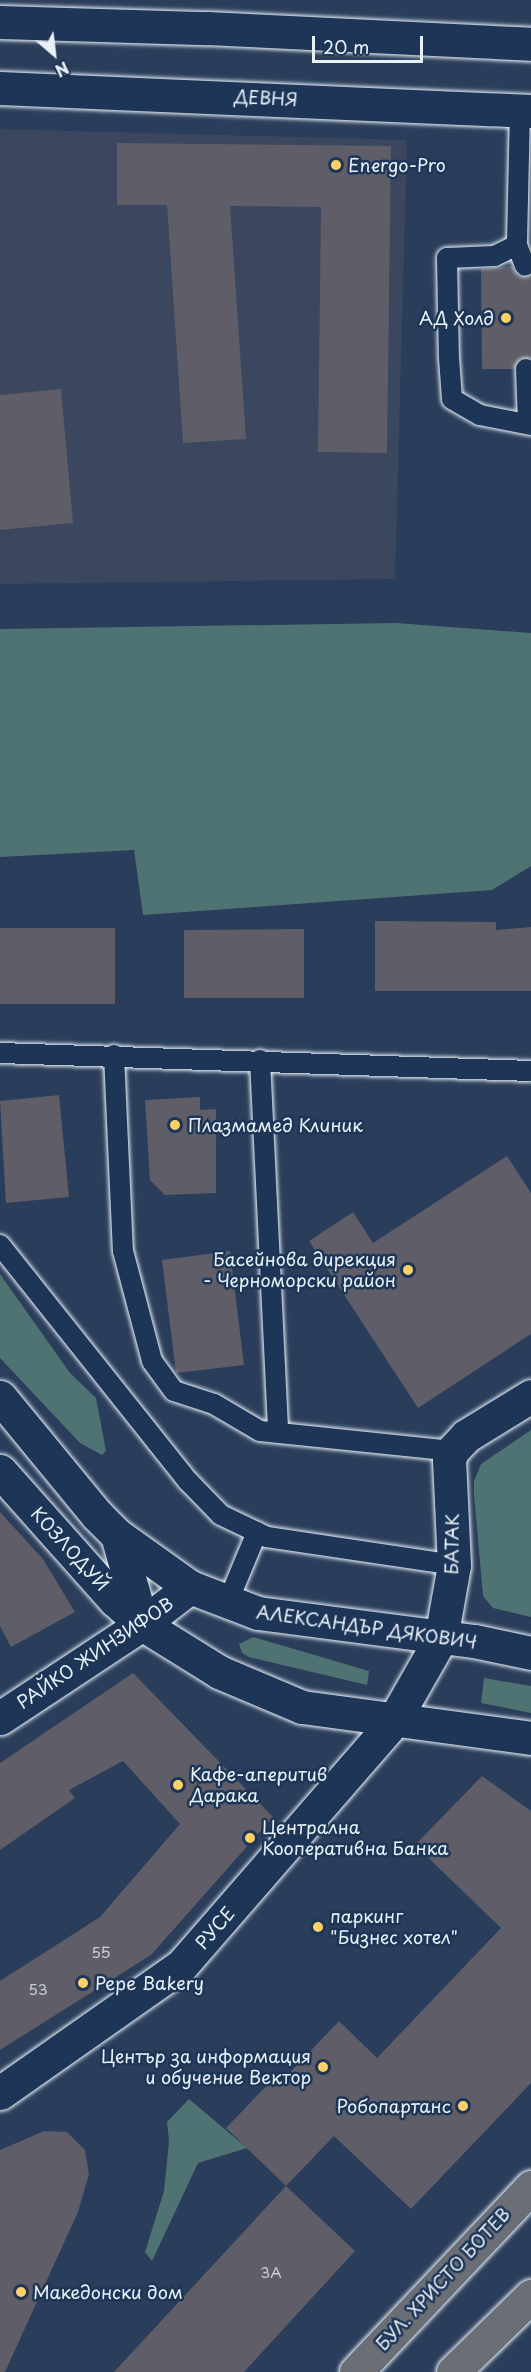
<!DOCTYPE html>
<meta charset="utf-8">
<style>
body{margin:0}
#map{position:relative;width:531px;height:2372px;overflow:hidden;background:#2a3d5a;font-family:"Playpen Sans",sans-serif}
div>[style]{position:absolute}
.built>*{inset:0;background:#3a475e}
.green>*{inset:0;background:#4f7273}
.building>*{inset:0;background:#5e5d68}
.roads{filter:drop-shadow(0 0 2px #e8f1f8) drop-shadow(0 0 2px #e8f1f8)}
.service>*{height:20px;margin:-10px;padding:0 10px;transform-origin:10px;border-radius:10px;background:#1d3557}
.minor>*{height:33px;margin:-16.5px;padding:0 16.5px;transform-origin:16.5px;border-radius:16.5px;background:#1d3557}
.tertiary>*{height:33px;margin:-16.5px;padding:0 16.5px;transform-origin:16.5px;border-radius:16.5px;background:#1d3557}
.secondary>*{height:33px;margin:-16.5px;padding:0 16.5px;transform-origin:16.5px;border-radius:16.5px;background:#1d3557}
.primary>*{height:33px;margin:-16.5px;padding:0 16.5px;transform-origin:16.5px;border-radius:16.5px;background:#6b6f75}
.dots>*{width:16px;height:16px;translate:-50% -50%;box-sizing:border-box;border:3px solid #1d3557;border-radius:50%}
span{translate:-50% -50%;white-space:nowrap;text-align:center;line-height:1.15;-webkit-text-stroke:5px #1d3557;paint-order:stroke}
.number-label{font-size:15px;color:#c6ccd4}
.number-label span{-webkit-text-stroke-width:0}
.street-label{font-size:18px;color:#e8f1f8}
.poi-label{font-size:18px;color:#e8f1f8}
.left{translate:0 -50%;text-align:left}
.right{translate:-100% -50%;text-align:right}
.north{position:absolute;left:24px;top:24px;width:60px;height:60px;-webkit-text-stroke:4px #1d3557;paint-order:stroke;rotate:152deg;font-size:16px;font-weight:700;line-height:24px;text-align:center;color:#e8f1f8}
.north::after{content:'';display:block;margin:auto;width:21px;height:27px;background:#e8f1f8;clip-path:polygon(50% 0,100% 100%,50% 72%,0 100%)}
.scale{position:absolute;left:312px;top:36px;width:111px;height:27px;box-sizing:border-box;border:3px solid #e8f1f8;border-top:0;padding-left:8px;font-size:18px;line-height:21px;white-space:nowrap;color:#e8f1f8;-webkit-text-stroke:4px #1d3557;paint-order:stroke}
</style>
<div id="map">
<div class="built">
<i style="clip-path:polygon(0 129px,407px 140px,395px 579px,0 584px)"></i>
</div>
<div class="green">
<i style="clip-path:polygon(396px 623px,531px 633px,531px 866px,492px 890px,143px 915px,134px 850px,0 857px,0 629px)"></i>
<i style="clip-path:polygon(0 1274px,70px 1373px,96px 1398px,106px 1451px,102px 1455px,80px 1443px,0 1358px)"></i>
<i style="clip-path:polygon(531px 1430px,531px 1617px,493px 1608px,483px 1596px,474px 1494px,474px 1481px,481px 1464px)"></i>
<i style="clip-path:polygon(253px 1637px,369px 1671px,367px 1685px,249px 1657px,242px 1653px,239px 1644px)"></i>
<i style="clip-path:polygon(484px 1678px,531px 1686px,531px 1713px,481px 1703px)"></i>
<i style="clip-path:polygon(189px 2099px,247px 2148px,198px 2163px,152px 2261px,145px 2252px,164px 2191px,169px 2141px,167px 2122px)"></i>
</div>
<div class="building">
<i style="clip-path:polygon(117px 143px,391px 146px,387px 453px,318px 452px,321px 207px,230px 206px,246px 439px,183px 443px,167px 205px,117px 205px)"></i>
<i style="clip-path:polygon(512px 266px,518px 276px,531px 276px,531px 358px,520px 359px,514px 369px,482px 369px,481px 269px)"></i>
<i style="clip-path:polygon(61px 389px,73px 523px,0 530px,0 395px)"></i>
<i style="clip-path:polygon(375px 921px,496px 922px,496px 930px,531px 927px,531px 991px,375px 991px)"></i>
<i style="clip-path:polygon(0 928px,115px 928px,115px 1004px,0 1004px)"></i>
<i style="clip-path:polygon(304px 929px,304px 998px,184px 998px,184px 930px)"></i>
<i style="clip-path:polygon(59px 1095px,69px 1197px,6px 1203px,0 1101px)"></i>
<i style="clip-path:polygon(200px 1097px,200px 1110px,216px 1109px,216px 1193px,165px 1195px,150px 1180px,145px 1100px)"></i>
<i style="clip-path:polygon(507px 1156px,531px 1193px,531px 1334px,418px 1408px,309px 1241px,353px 1212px,373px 1243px)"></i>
<i style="clip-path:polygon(230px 1251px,244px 1365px,176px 1373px,162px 1260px)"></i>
<i style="clip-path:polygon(0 1512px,43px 1559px,75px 1612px,11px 1647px,0 1626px)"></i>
<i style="clip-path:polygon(133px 1673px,273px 1817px,151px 1955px,0 2050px,0 1981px,100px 1917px,180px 1824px,123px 1761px,69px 1790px,75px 1798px,0 1850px,0 1763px)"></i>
<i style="clip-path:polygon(482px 1776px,531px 1811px,531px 2083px,411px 2209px,334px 2136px,286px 2186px,226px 2128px,273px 2079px,279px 2084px,339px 2021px,377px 2058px,501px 1928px,415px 1845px)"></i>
<i style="clip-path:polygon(44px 2131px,67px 2132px,85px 2150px,89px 2174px,78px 2212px,5px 2372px,0 2372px,0 2150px)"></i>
<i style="clip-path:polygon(286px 2186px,355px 2251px,244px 2372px,114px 2372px)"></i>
</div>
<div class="roads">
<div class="service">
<i style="left:520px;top:110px;width:135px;rotate:91.3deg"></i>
<i style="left:517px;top:245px;width:22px;rotate:69deg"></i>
<i style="left:517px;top:245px;width:25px;rotate:154deg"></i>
<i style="left:494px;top:256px;width:47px;rotate:177.6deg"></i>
<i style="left:447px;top:258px;width:100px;rotate:88.9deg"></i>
<i style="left:449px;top:358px;width:41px;rotate:85.8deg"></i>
<i style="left:452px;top:399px;width:32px;rotate:30deg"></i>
<i style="left:480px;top:415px;width:52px;rotate:11.1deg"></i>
<i style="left:526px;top:369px;width:55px;rotate:87.9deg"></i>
<i style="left:0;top:1053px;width:531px;rotate:1.94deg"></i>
<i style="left:114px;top:1055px;width:196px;rotate:87.4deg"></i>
<i style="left:123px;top:1251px;width:114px;rotate:75.2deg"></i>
<i style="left:152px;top:1361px;width:37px;rotate:54deg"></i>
<i style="left:174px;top:1391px;width:42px;rotate:18deg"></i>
<i style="left:214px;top:1404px;width:53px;rotate:30.4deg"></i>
<i style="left:260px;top:1431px;width:193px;rotate:5.9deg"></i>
<i style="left:260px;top:1060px;width:373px;rotate:87.2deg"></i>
<i style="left:0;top:1245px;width:302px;rotate:51.5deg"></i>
<i style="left:188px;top:1481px;width:47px;rotate:45.9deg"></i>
<i style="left:221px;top:1515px;width:51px;rotate:25.6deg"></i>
<i style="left:267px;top:1537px;width:189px;rotate:8.5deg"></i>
<i style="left:227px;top:1604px;width:78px;rotate:-67.4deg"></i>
</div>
<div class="minor">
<i style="left:0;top:1471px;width:173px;rotate:48.3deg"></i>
<i style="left:115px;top:1600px;width:36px;rotate:42deg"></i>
<i style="left:0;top:1718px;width:170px;rotate:-33.5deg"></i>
<i style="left:142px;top:1624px;width:61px;rotate:-37.6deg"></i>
<i style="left:0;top:2093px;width:221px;rotate:-35.1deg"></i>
<i style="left:181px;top:1966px;width:323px;rotate:-49deg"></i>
<i style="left:393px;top:1722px;width:97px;rotate:-60.3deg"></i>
<i style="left:441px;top:1638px;width:74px;rotate:-79.9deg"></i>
<i style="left:454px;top:1565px;width:105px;rotate:-92.7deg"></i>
<i style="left:449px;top:1460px;width:9px;rotate:-72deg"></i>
<i style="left:452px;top:1451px;width:21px;rotate:-47deg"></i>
<i style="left:466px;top:1436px;width:76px;rotate:-31.6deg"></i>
</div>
<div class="tertiary">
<i style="left:0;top:1397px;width:153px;rotate:50.6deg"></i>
<i style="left:97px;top:1515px;width:28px;rotate:45deg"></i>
<i style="left:117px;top:1535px;width:90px;rotate:35.5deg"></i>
<i style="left:190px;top:1587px;width:73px;rotate:20.9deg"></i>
<i style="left:258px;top:1613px;width:218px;rotate:7.4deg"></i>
<i style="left:474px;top:1641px;width:58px;rotate:11.9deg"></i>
<i style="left:117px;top:1535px;width:92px;rotate:74.3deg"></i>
<i style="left:142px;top:1624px;width:91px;rotate:31.9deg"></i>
<i style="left:219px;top:1672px;width:90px;rotate:22.9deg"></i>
<i style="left:302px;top:1707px;width:231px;rotate:7.7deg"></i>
</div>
<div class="secondary">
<i style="left:0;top:22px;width:207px;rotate:1.7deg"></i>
<i style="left:207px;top:28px;width:324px;rotate:2.8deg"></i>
<i style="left:0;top:88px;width:531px;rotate:2.48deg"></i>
</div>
<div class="primary">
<i style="left:356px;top:2372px;width:255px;rotate:-46.6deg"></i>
<i style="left:453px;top:2372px;width:109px;rotate:-44.3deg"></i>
</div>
</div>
<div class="dots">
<i style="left:336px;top:165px;background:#ffd166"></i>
<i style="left:506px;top:318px;background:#ffd166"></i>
<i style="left:175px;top:1125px;background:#ffd166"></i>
<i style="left:408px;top:1270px;background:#ffd166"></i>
<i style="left:178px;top:1785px;background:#ffd166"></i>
<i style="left:250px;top:1838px;background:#ffd166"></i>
<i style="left:318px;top:1927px;background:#ffd166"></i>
<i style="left:83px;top:1983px;background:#ffd166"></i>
<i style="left:323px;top:2067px;background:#ffd166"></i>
<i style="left:463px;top:2106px;background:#ffd166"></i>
<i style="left:21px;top:2292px;background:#ffd166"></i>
</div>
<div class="number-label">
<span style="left:101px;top:1952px">55</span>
<span style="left:38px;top:1989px">53</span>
<span style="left:271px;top:2272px">3А</span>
</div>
<div class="street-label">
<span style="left:266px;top:98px;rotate:3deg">ДЕВНЯ</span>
<span style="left:452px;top:1544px;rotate:-89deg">БАТАК</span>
<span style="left:70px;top:1549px;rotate:48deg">КОЗЛОДУЙ</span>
<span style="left:367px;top:1627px;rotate:8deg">АЛЕКСАНДЪР ДЯКОВИЧ</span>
<span style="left:95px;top:1653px;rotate:-34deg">РАЙКО ЖИНЗИФОВ</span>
<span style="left:215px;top:1928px;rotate:-49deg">РУСЕ</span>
<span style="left:443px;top:2279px;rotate:-47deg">БУЛ. ХРИСТО БОТЕВ</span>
</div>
<div class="poi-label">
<span class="left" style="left:348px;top:165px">Energo-Pro</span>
<span class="right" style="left:494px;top:318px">АД Холд</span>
<span class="left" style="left:188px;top:1125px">Плазмамед Клиник</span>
<span class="right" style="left:396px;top:1270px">Басейнова дирекция<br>- Черноморски район</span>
<span class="left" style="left:190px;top:1785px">Кафе-аперитив<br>Дарака</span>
<span class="left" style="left:262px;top:1838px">Централна<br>Кооперативна Банка</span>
<span class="left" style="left:330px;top:1927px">паркинг<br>"Бизнес хотел"</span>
<span class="left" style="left:95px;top:1983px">Pepe Bakery</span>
<span class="right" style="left:311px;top:2067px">Център за информация<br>и обучение Вектор</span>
<span class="right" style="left:451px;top:2106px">Робопартанс</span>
<span class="left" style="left:33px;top:2292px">Македонски дом</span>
</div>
<div class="north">N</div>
<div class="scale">20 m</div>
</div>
